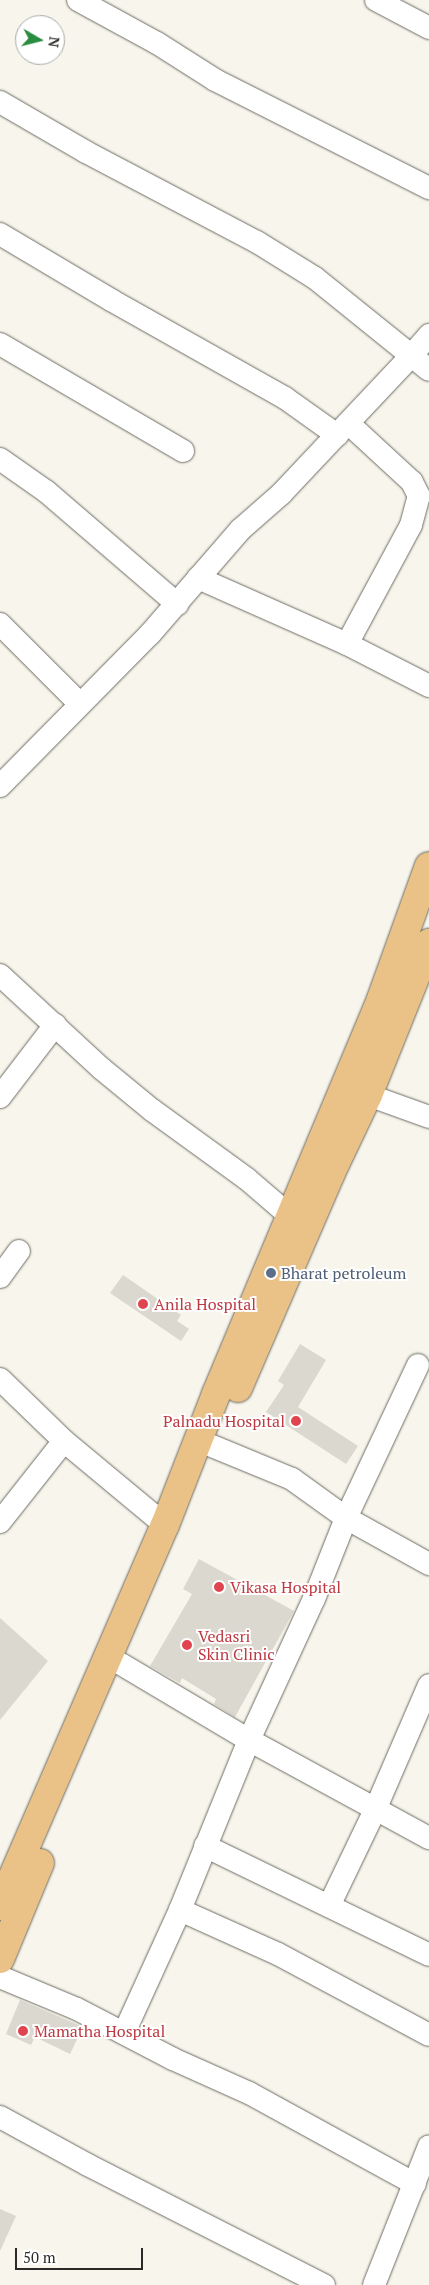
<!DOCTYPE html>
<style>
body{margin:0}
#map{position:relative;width:429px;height:2285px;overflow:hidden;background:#f7f5ec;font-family:"PT Serif",serif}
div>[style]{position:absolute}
.building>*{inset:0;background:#dad8cf}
.roads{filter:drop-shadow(0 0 1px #6d6c63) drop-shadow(0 0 1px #6d6c63)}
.minor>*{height:22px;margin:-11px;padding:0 11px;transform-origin:11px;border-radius:11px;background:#fff}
.major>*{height:28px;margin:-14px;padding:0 14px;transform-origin:14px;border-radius:14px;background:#eac187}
.dots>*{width:14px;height:14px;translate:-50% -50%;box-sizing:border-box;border:2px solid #fff;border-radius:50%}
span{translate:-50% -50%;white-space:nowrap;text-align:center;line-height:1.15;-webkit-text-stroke:4px #fff;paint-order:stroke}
.service-label{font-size:16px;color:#4e5e75}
.left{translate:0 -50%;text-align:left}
.health-label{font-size:16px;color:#be3a42}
.right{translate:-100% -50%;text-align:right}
.north{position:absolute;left:15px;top:15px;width:50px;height:50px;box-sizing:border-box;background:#fff;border:1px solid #aaa9a8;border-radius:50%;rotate:98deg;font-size:14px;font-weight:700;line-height:20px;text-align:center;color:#2a2926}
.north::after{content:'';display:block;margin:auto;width:18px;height:22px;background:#2a8c40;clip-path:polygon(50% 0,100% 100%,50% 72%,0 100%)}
.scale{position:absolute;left:15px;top:2248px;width:128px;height:22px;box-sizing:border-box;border:2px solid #2a2926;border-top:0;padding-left:6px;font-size:15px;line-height:18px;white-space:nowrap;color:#2a2926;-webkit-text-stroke:4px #fff;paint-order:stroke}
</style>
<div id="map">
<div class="building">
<i style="clip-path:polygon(123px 1275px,181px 1315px,177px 1321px,189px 1329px,181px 1341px,110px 1293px)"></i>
<i style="clip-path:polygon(300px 1344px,326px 1360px,298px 1407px,358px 1446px,346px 1464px,266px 1412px,284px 1385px,278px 1381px)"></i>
<i style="clip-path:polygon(199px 1559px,294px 1611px,235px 1717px,214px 1704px,216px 1699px,182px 1678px,180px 1683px,150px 1666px,192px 1594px,183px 1589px)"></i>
<i style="clip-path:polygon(0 1618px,48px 1661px,0 1720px)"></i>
<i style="clip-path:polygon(20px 2000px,83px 2027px,70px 2054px,35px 2037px,31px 2045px,6px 2034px)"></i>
<i style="clip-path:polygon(0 2209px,16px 2216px,0 2251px)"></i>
</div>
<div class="roads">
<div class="minor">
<i style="left:78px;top:0;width:90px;rotate:28.6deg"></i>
<i style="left:157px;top:43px;width:69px;rotate:32.5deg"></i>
<i style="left:215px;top:80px;width:240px;rotate:26.8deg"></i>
<i style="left:376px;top:0;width:60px;rotate:27.8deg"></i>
<i style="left:0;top:102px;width:99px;rotate:30.2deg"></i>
<i style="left:86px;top:152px;width:193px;rotate:27.8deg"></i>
<i style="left:257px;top:242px;width:68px;rotate:31.8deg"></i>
<i style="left:315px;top:278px;width:146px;rotate:38.9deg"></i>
<i style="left:0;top:234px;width:129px;rotate:30.7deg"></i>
<i style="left:111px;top:300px;width:200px;rotate:29.4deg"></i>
<i style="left:285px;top:398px;width:64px;rotate:35.4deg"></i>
<i style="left:0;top:344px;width:212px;rotate:30.3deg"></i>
<i style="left:0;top:459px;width:57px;rotate:35.1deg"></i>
<i style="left:47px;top:492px;width:172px;rotate:40.7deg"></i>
<i style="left:198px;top:578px;width:163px;rotate:23.9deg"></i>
<i style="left:347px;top:644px;width:92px;rotate:27.1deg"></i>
<i style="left:0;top:624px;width:113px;rotate:45deg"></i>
<i style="left:347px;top:644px;width:135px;rotate:-61.7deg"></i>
<i style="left:411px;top:525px;width:30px;rotate:-75deg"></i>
<i style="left:419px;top:496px;width:16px;rotate:-117deg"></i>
<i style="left:412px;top:482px;width:87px;rotate:-137.3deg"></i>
<i style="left:0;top:786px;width:214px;rotate:-45.4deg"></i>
<i style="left:150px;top:634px;width:138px;rotate:-49.1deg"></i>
<i style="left:240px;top:530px;width:55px;rotate:-41.3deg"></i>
<i style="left:281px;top:494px;width:190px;rotate:-46.7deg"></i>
<i style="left:411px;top:356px;width:28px;rotate:-49deg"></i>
<i style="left:0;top:975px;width:139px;rotate:42.7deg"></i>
<i style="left:102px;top:1069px;width:65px;rotate:39.4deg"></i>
<i style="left:152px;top:1110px;width:117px;rotate:36deg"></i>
<i style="left:247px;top:1179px;width:57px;rotate:40.7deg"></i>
<i style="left:368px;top:1095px;width:65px;rotate:19.8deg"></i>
<i style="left:0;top:1097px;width:91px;rotate:-52.6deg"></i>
<i style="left:0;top:1277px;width:32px;rotate:-54deg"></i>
<i style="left:0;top:1379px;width:89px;rotate:44.1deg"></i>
<i style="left:64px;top:1441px;width:131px;rotate:39.7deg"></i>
<i style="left:212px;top:1446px;width:87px;rotate:22.4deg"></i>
<i style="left:292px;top:1479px;width:67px;rotate:35.8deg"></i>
<i style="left:346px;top:1518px;width:95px;rotate:29deg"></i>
<i style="left:0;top:1522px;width:103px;rotate:-51.7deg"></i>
<i style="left:121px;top:1664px;width:149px;rotate:30.7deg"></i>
<i style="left:249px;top:1740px;width:205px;rotate:28.6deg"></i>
<i style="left:205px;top:1846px;width:249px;rotate:25.9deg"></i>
<i style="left:329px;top:1906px;width:106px;rotate:-64.4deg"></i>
<i style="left:375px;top:1810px;width:136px;rotate:-66.6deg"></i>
<i style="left:180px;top:1910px;width:107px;rotate:24.2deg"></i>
<i style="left:278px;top:1954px;width:171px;rotate:28.2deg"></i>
<i style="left:0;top:1977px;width:83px;rotate:22.6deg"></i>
<i style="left:77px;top:2009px;width:108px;rotate:27.5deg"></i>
<i style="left:173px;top:2059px;width:83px;rotate:24.1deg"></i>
<i style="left:249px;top:2093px;width:189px;rotate:28.7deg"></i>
<i style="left:124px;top:2033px;width:135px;rotate:-65.5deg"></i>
<i style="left:180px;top:1910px;width:183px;rotate:-67.9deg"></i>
<i style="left:249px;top:1740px;width:155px;rotate:-65.3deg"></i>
<i style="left:314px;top:1599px;width:87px;rotate:-68.4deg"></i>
<i style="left:346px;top:1518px;width:169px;rotate:-64.8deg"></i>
<i style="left:0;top:2117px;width:100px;rotate:28.6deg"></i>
<i style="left:88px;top:2165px;width:265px;rotate:27deg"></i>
<i style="left:374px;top:2285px;width:149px;rotate:-68.4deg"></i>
</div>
<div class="major">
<i style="left:238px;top:1388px;width:232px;rotate:-66.6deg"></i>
<i style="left:330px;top:1175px;width:89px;rotate:-64.6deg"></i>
<i style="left:368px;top:1095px;width:164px;rotate:-68.1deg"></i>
<i style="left:0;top:1906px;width:415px;rotate:-66.6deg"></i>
<i style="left:165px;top:1525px;width:141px;rotate:-68.7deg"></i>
<i style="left:216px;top:1394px;width:428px;rotate:-67.3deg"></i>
<i style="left:381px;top:999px;width:141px;rotate:-70.2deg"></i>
<i style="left:0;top:1959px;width:104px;rotate:-67.4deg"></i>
</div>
</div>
<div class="dots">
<i style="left:271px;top:1273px;background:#5c6f8a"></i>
<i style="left:143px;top:1304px;background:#e0444e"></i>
<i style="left:296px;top:1421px;background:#e0444e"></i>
<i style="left:219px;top:1587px;background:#e0444e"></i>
<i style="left:187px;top:1645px;background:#e0444e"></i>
<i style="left:23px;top:2031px;background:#e0444e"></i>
</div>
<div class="service-label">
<span class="left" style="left:281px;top:1273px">Bharat petroleum</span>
</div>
<div class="health-label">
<span class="left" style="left:154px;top:1304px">Anila Hospital</span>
<span class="right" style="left:285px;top:1421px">Palnadu Hospital</span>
<span class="left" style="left:230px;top:1587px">Vikasa Hospital</span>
<span class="left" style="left:198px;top:1645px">Vedasri<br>Skin Clinic</span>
<span class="left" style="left:34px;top:2031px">Mamatha Hospital</span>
</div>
<div class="north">N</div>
<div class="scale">50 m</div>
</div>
